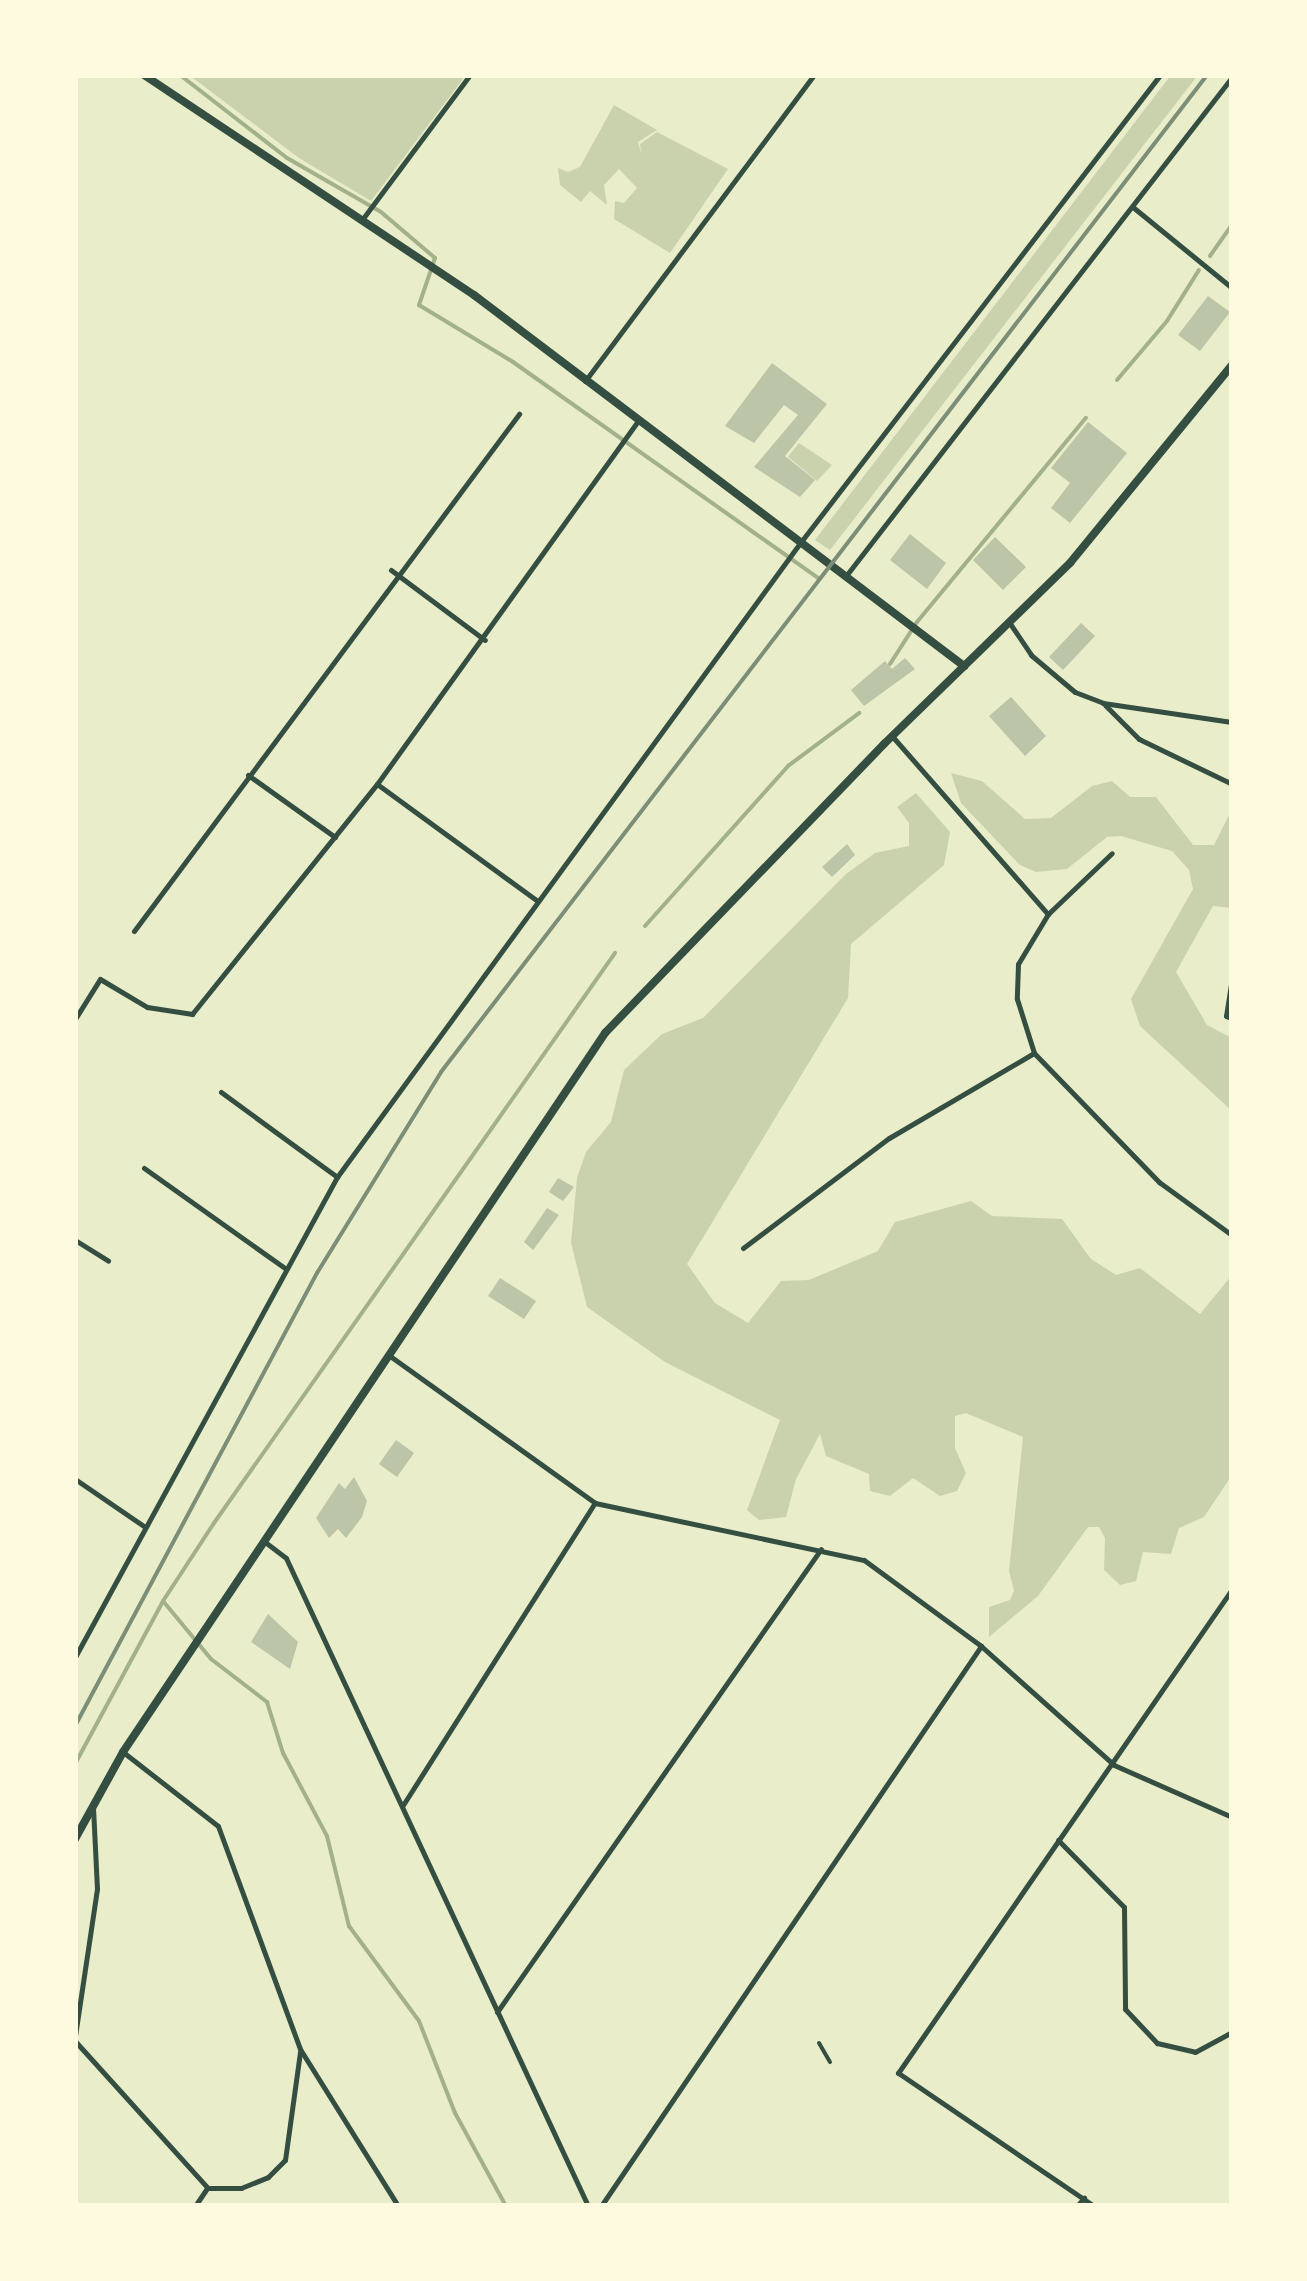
<!DOCTYPE html>
<style>
body{margin:0}
#map{position:relative;width:1307px;height:2281px;overflow:hidden;background:#e9edc9;font-family:Raleway,sans-serif}
div>[style]{position:absolute}
.green>*{inset:0;background:#cad2ad}
.stream>*{height:4px;margin:-2px;padding:0 2px;transform-origin:2px;border-radius:2px;background:#a3b18a}
.building>*{inset:0;background:#bcc5a7}
.pedestrian>*{height:4px;margin:-2px;padding:0 2px;transform-origin:2px;border-radius:2px;background:#344e41}
.minor>*{height:5px;margin:-2.5px;padding:0 2.5px;transform-origin:2.5px;border-radius:2.5px;background:#344e41}
.tertiary>*{height:8px;margin:-4px;padding:0 4px;transform-origin:4px;border-radius:4px;background:#344e41}
.secondary>*{height:8px;margin:-4px;padding:0 4px;transform-origin:4px;border-radius:4px;background:#344e41}
.rail>*{height:4px;margin:-2px;padding:0 2px;transform-origin:2px;border-radius:2px;background:#7c8e77}
span{translate:-50% -50%;white-space:nowrap;text-align:center;line-height:1.15;-webkit-text-stroke:9px #fefae0;paint-order:stroke}
.frame{position:absolute;inset:0;border:78px solid #fefae0;pointer-events:none}
</style>
<div id="map">
<div class="green">
<i style="clip-path:polygon(189px 75px,466px 75px,371px 201px,299px 158px)"></i>
<i style="clip-path:polygon(1171px 75px,1198px 75px,830px 550px,815px 540px)"></i>
<i style="clip-path:polygon(614px 105px,657px 130px,638px 142px,641px 153px,640px 144px,657px 132px,728px 169px,670px 253px,614px 219px,615px 201px,624px 203px,637px 188px,619px 169px,604px 185px,607px 205px,590px 191px,581px 202px,560px 185px,558px 168px,568px 172px,580px 167px)"></i>
<i style="clip-path:polygon(799px 443px,832px 465px,817px 481px,788px 457px)"></i>
<i style="clip-path:polygon(951px 773px,982px 781px,1025px 819px,1051px 818px,1092px 786px,1112px 781px,1130px 797px,1156px 797px,1193px 845px,1214px 845px,1232px 809px,1232px 908px,1213px 906px,1176px 972px,1207px 1025px,1232px 1038px,1232px 1111px,1140px 1026px,1131px 999px,1193px 889px,1189px 870px,1172px 851px,1121px 836px,1107px 837px,1067px 869px,1036px 872px,1020px 865px,961px 803px)"></i>
<i style="clip-path:polygon(916px 793px,950px 832px,944px 865px,851px 944px,848px 998px,687px 1264px,715px 1303px,748px 1323px,781px 1281px,809px 1280px,878px 1251px,895px 1222px,971px 1201px,992px 1216px,1062px 1219px,1091px 1259px,1116px 1275px,1140px 1268px,1200px 1314px,1232px 1275px,1232px 1475px,1204px 1517px,1179px 1528px,1171px 1554px,1143px 1552px,1136px 1581px,1120px 1585px,1104px 1570px,1105px 1538px,1099px 1527px,1088px 1527px,1038px 1596px,989px 1637px,989px 1607px,1010px 1600px,1014px 1591px,1009px 1571px,1023px 1437px,966px 1413px,955px 1416px,955px 1448px,966px 1473px,957px 1491px,940px 1496px,913px 1478px,890px 1496px,870px 1491px,869px 1474px,826px 1456px,820px 1434px,796px 1479px,786px 1517px,759px 1520px,747px 1510px,780px 1420px,665px 1362px,587px 1307px,571px 1243px,577px 1178px,586px 1152px,611px 1122px,624px 1070px,662px 1034px,703px 1018px,846px 874px,875px 853px,909px 846px,909px 823px,897px 807px)"></i>
</div>
<div class="stream">
<i style="left:180px;top:75px;width:135px;rotate:37.8deg"></i>
<i style="left:287px;top:158px;width:108px;rotate:29.9deg"></i>
<i style="left:381px;top:212px;width:71px;rotate:40.4deg"></i>
<i style="left:435px;top:258px;width:50px;rotate:108.8deg"></i>
<i style="left:419px;top:305px;width:110px;rotate:31.2deg"></i>
<i style="left:513px;top:362px;width:375px;rotate:35.3deg"></i>
<i style="left:1210px;top:256px;width:39px;rotate:-55deg"></i>
<i style="left:1117px;top:380px;width:77px;rotate:-49.7deg"></i>
<i style="left:1167px;top:321px;width:60px;rotate:-57.9deg"></i>
<i style="left:890px;top:664px;width:50px;rotate:-57.3deg"></i>
<i style="left:917px;top:622px;width:265px;rotate:-50.4deg"></i>
<i style="left:645px;top:926px;width:215px;rotate:-48.2deg"></i>
<i style="left:788px;top:766px;width:89px;rotate:-36.7deg"></i>
<i style="left:163px;top:1601px;width:75px;rotate:50.4deg"></i>
<i style="left:211px;top:1659px;width:71px;rotate:37.5deg"></i>
<i style="left:267px;top:1702px;width:53px;rotate:72.6deg"></i>
<i style="left:283px;top:1753px;width:94px;rotate:62.1deg"></i>
<i style="left:327px;top:1836px;width:93px;rotate:76.3deg"></i>
<i style="left:349px;top:1926px;width:118px;rotate:53.6deg"></i>
<i style="left:419px;top:2021px;width:99px;rotate:68.6deg"></i>
<i style="left:455px;top:2113px;width:106px;rotate:61.3deg"></i>
<i style="left:75px;top:1764px;width:185px;rotate:-61.6deg"></i>
<i style="left:163px;top:1601px;width:93px;rotate:-56.8deg"></i>
<i style="left:214px;top:1523px;width:697px;rotate:-54.87deg"></i>
</div>
<div class="building">
<i style="clip-path:polygon(1208px 296px,1230px 312px,1200px 351px,1178px 335px)"></i>
<i style="clip-path:polygon(772px 363px,827px 404px,785px 456px,815px 480px,800px 497px,754px 467px,798px 415px,784px 405px,754px 443px,725px 426px)"></i>
<i style="clip-path:polygon(1088px 422px,1127px 453px,1070px 523px,1051px 508px,1070px 483px,1051px 468px)"></i>
<i style="clip-path:polygon(910px 534px,946px 563px,927px 589px,890px 560px)"></i>
<i style="clip-path:polygon(995px 537px,1026px 567px,1003px 590px,973px 560px)"></i>
<i style="clip-path:polygon(1081px 623px,1095px 636px,1063px 670px,1049px 657px)"></i>
<i style="clip-path:polygon(905px 658px,915px 669px,864px 706px,851px 690px,885px 661px,892px 669px)"></i>
<i style="clip-path:polygon(1011px 697px,1046px 736px,1025px 756px,989px 716px)"></i>
<i style="clip-path:polygon(847px 844px,855px 855px,832px 877px,822px 867px)"></i>
<i style="clip-path:polygon(558px 1178px,574px 1187px,563px 1201px,549px 1192px)"></i>
<i style="clip-path:polygon(547px 1208px,559px 1215px,533px 1250px,524px 1242px)"></i>
<i style="clip-path:polygon(500px 1278px,536px 1301px,524px 1319px,488px 1296px)"></i>
<i style="clip-path:polygon(396px 1440px,414px 1453px,397px 1477px,379px 1464px)"></i>
<i style="clip-path:polygon(354px 1477px,367px 1501px,362px 1517px,346px 1538px,338px 1529px,329px 1538px,316px 1518px,339px 1483px,345px 1489px)"></i>
<i style="clip-path:polygon(268px 1614px,298px 1642px,290px 1669px,251px 1642px)"></i>
</div>
<div class="pedestrian">
<i style="left:819px;top:2043px;width:22px;rotate:60deg"></i>
</div>
<div class="minor">
<i style="left:1134px;top:208px;width:127px;rotate:39.2deg"></i>
<i style="left:364px;top:217px;width:177px;rotate:-53.3deg"></i>
<i style="left:585px;top:381px;width:382px;rotate:-53.2deg"></i>
<i style="left:391px;top:570px;width:117px;rotate:36.7deg"></i>
<i style="left:845px;top:577px;width:632px;rotate:-52.26deg"></i>
<i style="left:1009px;top:622px;width:40px;rotate:56deg"></i>
<i style="left:1031px;top:655px;width:57px;rotate:40.1deg"></i>
<i style="left:1075px;top:692px;width:30px;rotate:21deg"></i>
<i style="left:1103px;top:703px;width:130px;rotate:8.4deg"></i>
<i style="left:1105px;top:705px;width:48px;rotate:45deg"></i>
<i style="left:1139px;top:739px;width:103px;rotate:25.8deg"></i>
<i style="left:892px;top:736px;width:237px;rotate:48.8deg"></i>
<i style="left:1048px;top:914px;width:58px;rotate:121deg"></i>
<i style="left:1018px;top:964px;width:35px;rotate:92deg"></i>
<i style="left:1017px;top:999px;width:57px;rotate:72.5deg"></i>
<i style="left:1034px;top:1053px;width:180px;rotate:45.9deg"></i>
<i style="left:1159px;top:1182px;width:90px;rotate:36deg"></i>
<i style="left:248px;top:775px;width:107px;rotate:35.5deg"></i>
<i style="left:377px;top:784px;width:197px;rotate:36.1deg"></i>
<i style="left:1048px;top:914px;width:88px;rotate:-43.6deg"></i>
<i style="left:134px;top:931px;width:645px;rotate:-53.33deg"></i>
<i style="left:1232px;top:978px;width:38px;rotate:99deg"></i>
<i style="left:1226px;top:1016px;width:6px;rotate:18deg"></i>
<i style="left:75px;top:1019px;width:47px;rotate:-58deg"></i>
<i style="left:100px;top:979px;width:55px;rotate:30.8deg"></i>
<i style="left:147px;top:1007px;width:46px;rotate:8.8deg"></i>
<i style="left:192px;top:1014px;width:295px;rotate:-51.2deg"></i>
<i style="left:377px;top:784px;width:444px;rotate:-54.3deg"></i>
<i style="left:221px;top:1092px;width:144px;rotate:36.2deg"></i>
<i style="left:144px;top:1168px;width:174px;rotate:35.4deg"></i>
<i style="left:75px;top:1240px;width:39px;rotate:32deg"></i>
<i style="left:743px;top:1248px;width:183px;rotate:-37deg"></i>
<i style="left:889px;top:1138px;width:168px;rotate:-30.4deg"></i>
<i style="left:390px;top:1356px;width:252px;rotate:35.6deg"></i>
<i style="left:595px;top:1503px;width:275px;rotate:12deg"></i>
<i style="left:864px;top:1560px;width:145px;rotate:36.3deg"></i>
<i style="left:981px;top:1646px;width:178px;rotate:41.8deg"></i>
<i style="left:1114px;top:1765px;width:129px;rotate:23.8deg"></i>
<i style="left:75px;top:1479px;width:85px;rotate:34.4deg"></i>
<i style="left:265px;top:1542px;width:26px;rotate:37deg"></i>
<i style="left:286px;top:1558px;width:715px;rotate:65.01deg"></i>
<i style="left:75px;top:1657px;width:547px;rotate:-61.37deg"></i>
<i style="left:337px;top:1177px;width:785px;rotate:-53.86deg"></i>
<i style="left:800px;top:543px;width:590px;rotate:-52.43deg"></i>
<i style="left:123px;top:1752px;width:120px;rotate:37.9deg"></i>
<i style="left:218px;top:1826px;width:238px;rotate:69.8deg"></i>
<i style="left:300px;top:2049px;width:185px;rotate:58deg"></i>
<i style="left:403px;top:1805px;width:358px;rotate:-57.6deg"></i>
<i style="left:1058px;top:1840px;width:94px;rotate:45.4deg"></i>
<i style="left:1124px;top:1907px;width:102px;rotate:89.4deg"></i>
<i style="left:1125px;top:2009px;width:47px;rotate:46.7deg"></i>
<i style="left:1157px;top:2043px;width:39px;rotate:13deg"></i>
<i style="left:1195px;top:2052px;width:42px;rotate:-28.4deg"></i>
<i style="left:497px;top:2012px;width:565px;rotate:-55.02deg"></i>
<i style="left:75px;top:2036px;width:149px;rotate:-81.5deg"></i>
<i style="left:97px;top:1889px;width:81px;rotate:-92.8deg"></i>
<i style="left:75px;top:2041px;width:197px;rotate:47.9deg"></i>
<i style="left:195px;top:2206px;width:22px;rotate:-56deg"></i>
<i style="left:207px;top:2188px;width:34px"></i>
<i style="left:241px;top:2188px;width:29px;rotate:-22deg"></i>
<i style="left:268px;top:2177px;width:24px;rotate:-45deg"></i>
<i style="left:285px;top:2160px;width:109px;rotate:-82.1deg"></i>
<i style="left:601px;top:2206px;width:677px;rotate:-55.84deg"></i>
<i style="left:1077px;top:2206px;width:11px;rotate:-49deg"></i>
<i style="left:1094px;top:2206px;width:237px;rotate:-145.8deg"></i>
<i style="left:898px;top:2073px;width:588px;rotate:-55.39deg"></i>
</div>
<div class="tertiary">
<i style="left:144px;top:75px;width:397px;rotate:33.7deg"></i>
<i style="left:474px;top:295px;width:615px;rotate:37.13deg"></i>
</div>
<div class="secondary">
<i style="left:75px;top:1839px;width:99px;rotate:-61.1deg"></i>
<i style="left:123px;top:1752px;width:866px;rotate:-56.16deg"></i>
<i style="left:605px;top:1033px;width:402px;rotate:-46deg"></i>
<i style="left:884px;top:744px;width:260px;rotate:-44.2deg"></i>
<i style="left:1070px;top:563px;width:256px;rotate:-50.7deg"></i>
</div>
<div class="rail">
<i style="left:75px;top:1726px;width:514px;rotate:-61.89deg"></i>
<i style="left:317px;top:1273px;width:236px;rotate:-58.3deg"></i>
<i style="left:441px;top:1072px;width:1257px;rotate:-52.46deg"></i>
</div>
<div class="frame"></div>
</div>
